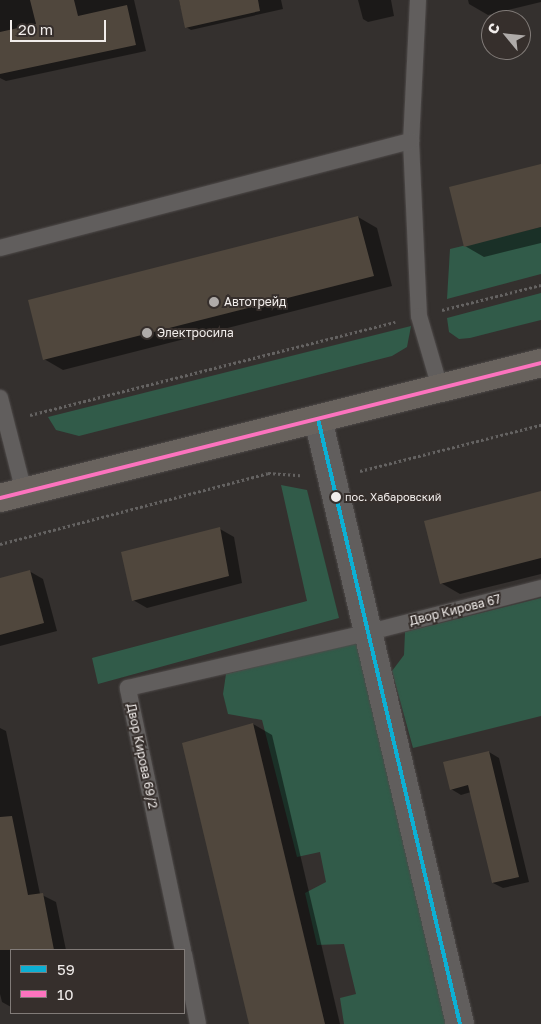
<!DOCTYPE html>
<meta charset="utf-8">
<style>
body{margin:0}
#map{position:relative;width:541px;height:1024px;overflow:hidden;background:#34302e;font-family:"Golos Text",sans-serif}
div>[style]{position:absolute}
.green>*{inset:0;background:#315b49}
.shadow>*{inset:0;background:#0007}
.building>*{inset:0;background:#50473d}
.path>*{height:3px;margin-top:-1.5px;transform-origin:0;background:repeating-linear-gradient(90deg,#646261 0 2.5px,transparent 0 5px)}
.roads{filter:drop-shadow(0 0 1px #4f4b4a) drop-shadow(0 0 1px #4f4b4a)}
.lane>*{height:16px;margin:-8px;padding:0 8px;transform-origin:8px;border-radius:8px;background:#615e5d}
.street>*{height:28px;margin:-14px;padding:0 14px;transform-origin:14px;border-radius:14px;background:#615e5d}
.secondary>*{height:28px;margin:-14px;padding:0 14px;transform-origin:14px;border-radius:14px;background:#69635e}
.bus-1>*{height:4px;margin:-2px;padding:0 2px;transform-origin:2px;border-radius:2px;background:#0dafd3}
.bus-2>*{height:4px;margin:-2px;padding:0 2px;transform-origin:2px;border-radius:2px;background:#fc73be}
.dots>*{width:14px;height:14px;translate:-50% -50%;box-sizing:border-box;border:2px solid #362f2c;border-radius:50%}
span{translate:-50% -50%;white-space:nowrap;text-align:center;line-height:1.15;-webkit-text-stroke:4px #362f2c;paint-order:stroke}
.bus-label{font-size:11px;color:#f1edeb}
.left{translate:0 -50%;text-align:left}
.poi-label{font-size:12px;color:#f1edeb}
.street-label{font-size:12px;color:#f1edeb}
.legend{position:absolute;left:10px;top:949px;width:175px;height:65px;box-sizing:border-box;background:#362f2c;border:1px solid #817b78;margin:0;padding:6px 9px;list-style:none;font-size:15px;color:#f1edeb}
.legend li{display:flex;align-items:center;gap:10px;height:25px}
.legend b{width:25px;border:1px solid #817b78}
.north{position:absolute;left:481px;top:10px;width:50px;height:50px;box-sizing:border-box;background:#362f2c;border:1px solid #817b78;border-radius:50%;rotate:298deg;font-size:14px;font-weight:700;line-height:20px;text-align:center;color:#f1edeb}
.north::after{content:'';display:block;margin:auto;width:18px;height:22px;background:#afaba9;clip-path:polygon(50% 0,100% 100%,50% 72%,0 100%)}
.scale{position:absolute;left:10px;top:20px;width:96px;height:22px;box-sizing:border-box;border:2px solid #f1edeb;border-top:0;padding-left:6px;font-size:15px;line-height:18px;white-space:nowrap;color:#f1edeb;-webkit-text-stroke:4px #362f2c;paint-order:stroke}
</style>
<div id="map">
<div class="green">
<i style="clip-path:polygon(541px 227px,541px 274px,447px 299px,450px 249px)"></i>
<i style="clip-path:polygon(541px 293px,541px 320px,470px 338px,459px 339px,449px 332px,447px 318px)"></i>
<i style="clip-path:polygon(411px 326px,407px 347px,392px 356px,79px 436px,56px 430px,48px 417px)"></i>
<i style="clip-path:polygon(281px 485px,307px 490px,339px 618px,98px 684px,92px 658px,307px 601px)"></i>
<i style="clip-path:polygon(541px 598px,541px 716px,413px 748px,392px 671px,404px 655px,405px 632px)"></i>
<i style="clip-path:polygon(361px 641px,449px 1024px,344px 1024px,340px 998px,356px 994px,344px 944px,317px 945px,305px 893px,326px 882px,320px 852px,297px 857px,262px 720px,228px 714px,223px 694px,226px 674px)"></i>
</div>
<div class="shadow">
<i style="clip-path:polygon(0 0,134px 0,146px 51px,6px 81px,0 78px)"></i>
<i style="clip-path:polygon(179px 0,281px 0,283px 9px,191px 30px,186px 27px)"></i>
<i style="clip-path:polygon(358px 0,391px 0,394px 16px,368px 22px,363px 19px)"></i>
<i style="clip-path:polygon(468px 0,541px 0,541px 2px,488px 15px,469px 4px)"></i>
<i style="clip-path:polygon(541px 165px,541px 243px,484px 257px,465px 246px)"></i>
<i style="clip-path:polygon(358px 217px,377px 228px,392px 286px,63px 370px,44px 359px)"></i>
<i style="clip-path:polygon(541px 492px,541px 574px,460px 594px,441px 583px)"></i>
<i style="clip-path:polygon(220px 529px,234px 537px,242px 583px,147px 608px,133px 600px)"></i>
<i style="clip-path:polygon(29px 571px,43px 579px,57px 631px,0 646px,0 579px)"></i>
<i style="clip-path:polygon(253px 724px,272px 735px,340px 1024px,250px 1024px)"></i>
<i style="clip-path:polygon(0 728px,6px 731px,40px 894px,56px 902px,66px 950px,11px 950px,11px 1007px,2px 1002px,0 994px)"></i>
<i style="clip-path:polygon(489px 752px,499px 758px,529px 882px,503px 888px,493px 883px,471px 792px,461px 795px,451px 789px)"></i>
</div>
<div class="building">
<i style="clip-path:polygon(30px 0,74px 0,78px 16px,127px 5px,136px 45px,0 74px,0 32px,36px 24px)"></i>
<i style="clip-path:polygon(179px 0,258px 0,260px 11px,185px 28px)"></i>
<i style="clip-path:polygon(541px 164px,541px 227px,464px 247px,449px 187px)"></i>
<i style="clip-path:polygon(358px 216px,374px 276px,43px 360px,28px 300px)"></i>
<i style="clip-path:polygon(541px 491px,541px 558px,440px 584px,424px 521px)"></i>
<i style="clip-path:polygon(220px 527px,229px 576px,132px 601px,121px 552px)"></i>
<i style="clip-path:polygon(30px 570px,44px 623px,0 635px,0 578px)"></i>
<i style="clip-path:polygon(253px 723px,325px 1024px,249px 1024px,182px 743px)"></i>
<i style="clip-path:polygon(489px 751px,519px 877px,492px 883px,468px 785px,450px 790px,443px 762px)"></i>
<i style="clip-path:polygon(12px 816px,28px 895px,43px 893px,54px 950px,0 950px,0 817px)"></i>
</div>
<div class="path">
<i style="left:442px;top:310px;width:102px;rotate:-14.2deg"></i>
<i style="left:30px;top:415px;width:377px;rotate:-14.3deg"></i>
<i style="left:360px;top:471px;width:187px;rotate:-14.3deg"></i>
<i style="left:0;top:544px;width:277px;rotate:-14.8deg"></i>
<i style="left:268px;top:473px;width:32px;rotate:4deg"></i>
</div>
<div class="roads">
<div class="lane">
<i style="left:418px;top:0;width:141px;rotate:92.8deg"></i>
<i style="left:411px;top:141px;width:175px;rotate:87.4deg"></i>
<i style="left:419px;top:316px;width:75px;rotate:73.7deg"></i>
<i style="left:0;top:248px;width:425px;rotate:-14.6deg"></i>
<i style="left:0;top:398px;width:97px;rotate:75.7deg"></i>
<i style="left:183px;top:950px;width:268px;rotate:-101.9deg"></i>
<i style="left:128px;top:688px;width:248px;rotate:-13deg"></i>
<i style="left:370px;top:632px;width:177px;rotate:-14.4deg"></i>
<i style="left:184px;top:954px;width:71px;rotate:78.7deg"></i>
</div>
<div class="street">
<i style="left:318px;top:419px;width:621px;rotate:76.79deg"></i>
</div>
<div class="secondary">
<i style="left:0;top:498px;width:558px;rotate:-14.01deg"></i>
</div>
</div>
<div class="bus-1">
<i style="left:318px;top:419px;width:621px;rotate:76.79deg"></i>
</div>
<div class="bus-2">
<i style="left:0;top:498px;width:558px;rotate:-14.01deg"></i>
</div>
<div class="dots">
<i style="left:214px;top:302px;background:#afaba9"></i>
<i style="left:147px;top:333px;background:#afaba9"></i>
<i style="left:336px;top:497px;background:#f1edeb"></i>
</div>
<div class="bus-label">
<span class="left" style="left:345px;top:497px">пос. Хабаровский</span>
</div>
<div class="poi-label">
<span class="left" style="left:224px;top:302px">Автотрейд</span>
<span class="left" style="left:157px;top:333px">Электросила</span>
</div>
<div class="street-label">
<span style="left:455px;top:610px;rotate:-14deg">Двор Кирова 67</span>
<span style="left:142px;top:756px;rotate:78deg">Двор Кирова 69/2</span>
</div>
<ul class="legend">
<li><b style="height:6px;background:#0dafd3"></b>59</li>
<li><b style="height:6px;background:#fc73be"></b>10</li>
</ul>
<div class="north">С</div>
<div class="scale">20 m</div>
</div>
